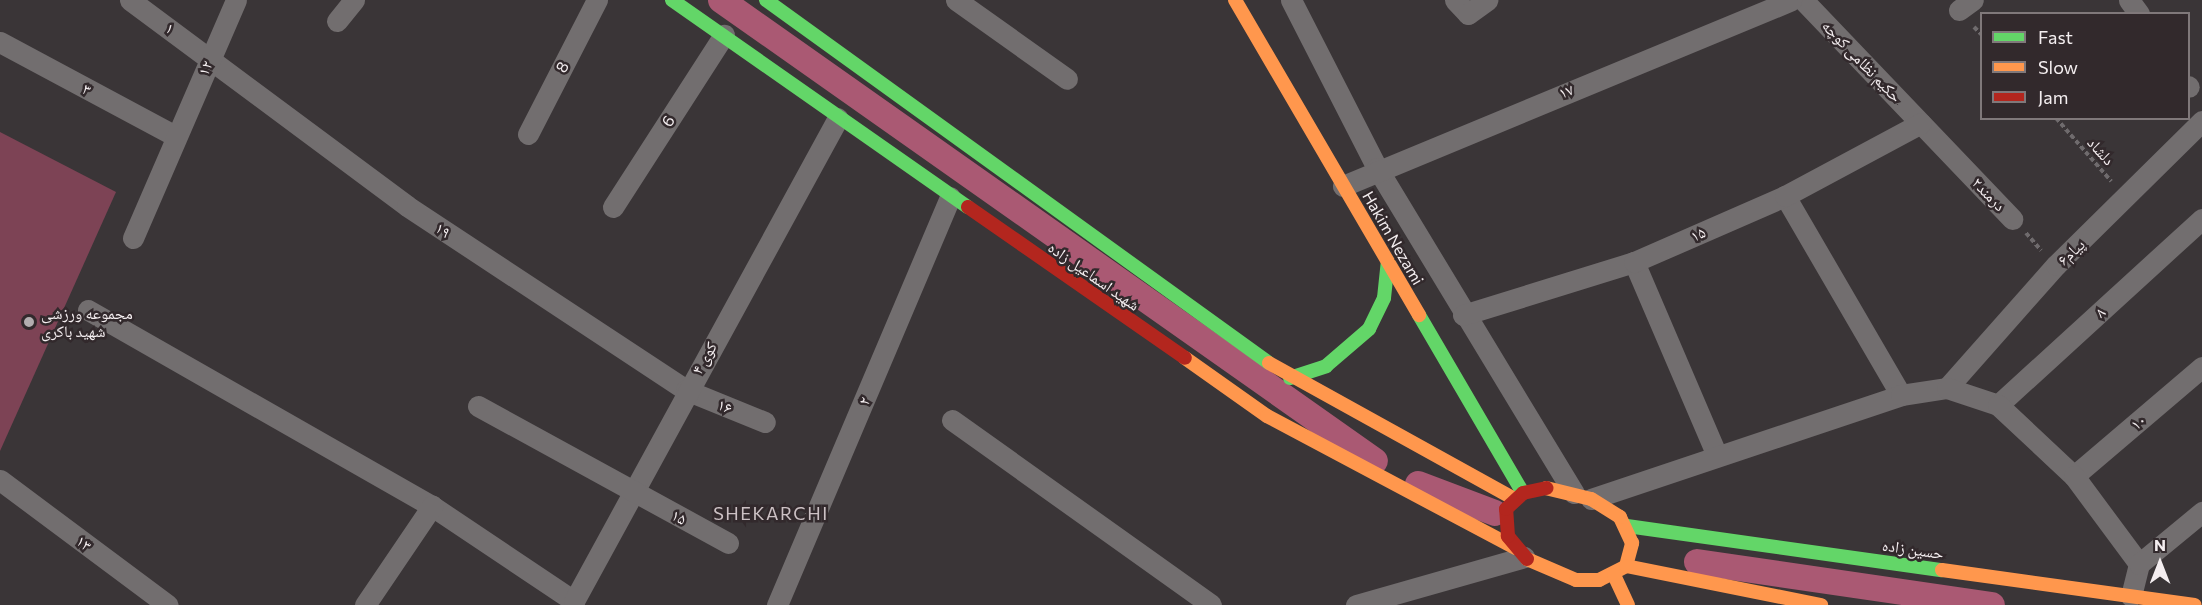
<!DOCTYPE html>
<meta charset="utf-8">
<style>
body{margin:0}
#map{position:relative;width:2202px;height:605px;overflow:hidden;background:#3a3537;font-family:Commissioner,"Noto Naskh Arabic",sans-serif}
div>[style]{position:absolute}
.green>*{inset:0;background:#7d4355}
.canal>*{height:26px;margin:-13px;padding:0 13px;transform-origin:13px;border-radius:13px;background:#aa5973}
.path>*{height:4px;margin-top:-2px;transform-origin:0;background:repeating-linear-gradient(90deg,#6f6b6d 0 4.5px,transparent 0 7.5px)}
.street>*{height:21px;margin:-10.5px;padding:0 10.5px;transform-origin:10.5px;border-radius:10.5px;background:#726e6f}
.fast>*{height:14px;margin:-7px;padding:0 7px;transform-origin:7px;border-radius:7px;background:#63d668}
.slow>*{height:14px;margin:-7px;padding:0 7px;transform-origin:7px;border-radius:7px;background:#ff974d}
.jam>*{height:14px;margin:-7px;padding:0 7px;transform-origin:7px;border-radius:7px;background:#b3261e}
.dots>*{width:16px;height:16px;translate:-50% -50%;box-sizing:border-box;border:3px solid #32292c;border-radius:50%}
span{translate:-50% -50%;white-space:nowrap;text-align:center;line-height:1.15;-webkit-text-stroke:5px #32292c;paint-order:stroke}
.street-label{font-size:16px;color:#f4eef0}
.poi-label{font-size:16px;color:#f4eef0}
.left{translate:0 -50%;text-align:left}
.neighbourhood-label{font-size:18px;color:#ccc1c4;letter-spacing:1.5px}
.legend{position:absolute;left:1980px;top:12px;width:210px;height:108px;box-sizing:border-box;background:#32292c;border:2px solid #80787a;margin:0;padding:8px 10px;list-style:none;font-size:18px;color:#f4eef0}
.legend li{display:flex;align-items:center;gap:12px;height:30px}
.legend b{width:30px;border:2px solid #80787a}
.north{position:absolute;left:2130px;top:533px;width:60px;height:60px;-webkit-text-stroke:4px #32292c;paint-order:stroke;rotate:0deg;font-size:16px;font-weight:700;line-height:24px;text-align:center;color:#f4eef0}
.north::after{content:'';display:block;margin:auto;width:21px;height:27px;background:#f4eef0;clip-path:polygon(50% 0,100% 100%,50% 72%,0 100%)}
</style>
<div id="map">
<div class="green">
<i style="clip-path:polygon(0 132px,116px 192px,0 451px)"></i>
</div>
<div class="canal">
<i style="left:721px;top:0;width:800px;rotate:35.18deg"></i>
<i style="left:1418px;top:484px;width:82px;rotate:20.6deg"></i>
<i style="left:1697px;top:562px;width:298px;rotate:8.3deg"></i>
</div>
<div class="path">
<i style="left:1974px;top:27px;width:11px;rotate:45deg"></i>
<i style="left:2056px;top:118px;width:84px;rotate:48.9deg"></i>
<i style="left:2026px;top:233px;width:23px;rotate:49deg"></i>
</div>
<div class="street">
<i style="left:130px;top:0;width:345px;rotate:36.6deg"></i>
<i style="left:407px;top:206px;width:334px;rotate:33.4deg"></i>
<i style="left:686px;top:390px;width:85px;rotate:22.1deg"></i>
<i style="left:956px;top:0;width:136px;rotate:35.4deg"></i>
<i style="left:1291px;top:0;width:189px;rotate:62.9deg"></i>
<i style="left:1377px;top:168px;width:380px;rotate:58.8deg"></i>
<i style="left:1455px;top:0;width:19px;rotate:47deg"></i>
<i style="left:1468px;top:14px;width:24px;rotate:-36deg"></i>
<i style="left:1803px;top:0;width:303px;rotate:46.3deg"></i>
<i style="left:2129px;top:0;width:17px;rotate:54deg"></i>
<i style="left:1959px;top:10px;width:17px;rotate:-36deg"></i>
<i style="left:337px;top:21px;width:27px;rotate:-51deg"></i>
<i style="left:0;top:42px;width:199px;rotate:28.2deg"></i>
<i style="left:2188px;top:86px;width:1px;rotate:45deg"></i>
<i style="left:528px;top:134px;width:151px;rotate:-62.8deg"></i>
<i style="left:1343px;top:186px;width:485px;rotate:-22.5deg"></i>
<i style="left:1785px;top:196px;width:230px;rotate:59.8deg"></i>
<i style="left:613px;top:207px;width:205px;rotate:-57.2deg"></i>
<i style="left:133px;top:238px;width:259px;rotate:-66.6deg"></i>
<i style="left:1634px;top:262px;width:211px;rotate:66.8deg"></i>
<i style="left:88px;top:310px;width:396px;rotate:29.7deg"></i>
<i style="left:432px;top:506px;width:171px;rotate:33.8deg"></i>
<i style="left:574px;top:601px;width:550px;rotate:-61.34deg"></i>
<i style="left:1463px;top:315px;width:179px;rotate:-17.2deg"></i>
<i style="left:1634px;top:262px;width:165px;rotate:-23.6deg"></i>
<i style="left:1785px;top:196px;width:154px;rotate:-28.2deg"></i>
<i style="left:1947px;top:388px;width:164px;rotate:-48.5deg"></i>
<i style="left:2056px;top:265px;width:205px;rotate:-44.6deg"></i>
<i style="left:1998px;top:405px;width:276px;rotate:-42.4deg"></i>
<i style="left:478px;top:406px;width:285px;rotate:28.7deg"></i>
<i style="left:952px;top:420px;width:318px;rotate:35.5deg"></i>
<i style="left:2074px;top:476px;width:168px;rotate:-40.4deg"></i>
<i style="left:0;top:480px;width:209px;rotate:36.7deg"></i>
<i style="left:1591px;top:499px;width:327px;rotate:-18.5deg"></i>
<i style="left:1901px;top:395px;width:47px;rotate:-8.7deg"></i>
<i style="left:1947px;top:388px;width:54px;rotate:18.4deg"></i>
<i style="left:1998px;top:405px;width:104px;rotate:43.1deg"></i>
<i style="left:2074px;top:476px;width:109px;rotate:53.5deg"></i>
<i style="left:2139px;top:564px;width:33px;rotate:104deg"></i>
<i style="left:2139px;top:564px;width:82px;rotate:-39.5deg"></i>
<i style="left:365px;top:605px;width:120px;rotate:-55.9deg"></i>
<i style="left:777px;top:605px;width:443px;rotate:-67deg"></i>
<i style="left:1356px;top:605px;width:175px;rotate:-15.9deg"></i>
</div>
<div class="fast">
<i style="left:672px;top:0;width:361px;rotate:35deg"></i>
<i style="left:766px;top:0;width:620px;rotate:35.82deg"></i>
<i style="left:1419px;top:315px;width:206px;rotate:59.7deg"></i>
<i style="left:1290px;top:378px;width:38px;rotate:-18deg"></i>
<i style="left:1326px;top:366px;width:57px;rotate:-40.7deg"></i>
<i style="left:1369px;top:329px;width:34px;rotate:-64deg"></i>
<i style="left:1384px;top:298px;width:36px;rotate:-84deg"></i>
<i style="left:1627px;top:526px;width:318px;rotate:8deg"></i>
</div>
<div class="slow">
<i style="left:1235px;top:0;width:365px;rotate:59.7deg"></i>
<i style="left:1185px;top:358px;width:100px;rotate:35.3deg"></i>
<i style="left:1267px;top:416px;width:281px;rotate:28deg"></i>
<i style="left:1269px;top:363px;width:280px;rotate:29deg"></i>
<i style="left:1527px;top:559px;width:53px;rotate:23.2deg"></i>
<i style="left:1576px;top:580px;width:23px"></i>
<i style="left:1599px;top:580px;width:30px;rotate:-27deg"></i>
<i style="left:1626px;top:566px;width:24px;rotate:-75deg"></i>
<i style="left:1632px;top:543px;width:29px;rotate:-115deg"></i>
<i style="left:1620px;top:517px;width:34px;rotate:-148deg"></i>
<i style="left:1591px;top:499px;width:46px;rotate:-166.3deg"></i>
<i style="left:1626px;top:566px;width:199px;rotate:11.3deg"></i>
<i style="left:1942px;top:570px;width:255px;rotate:7.9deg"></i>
<i style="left:1614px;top:575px;width:33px;rotate:65deg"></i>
</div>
<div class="jam">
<i style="left:968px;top:207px;width:264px;rotate:34.8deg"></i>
<i style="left:1527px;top:559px;width:30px;rotate:-130deg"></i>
<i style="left:1508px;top:536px;width:27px;rotate:-94deg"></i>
<i style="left:1506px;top:509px;width:23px;rotate:-43deg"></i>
<i style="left:1523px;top:493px;width:24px;rotate:-12deg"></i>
</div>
<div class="dots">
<i style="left:29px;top:322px;background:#b3adaf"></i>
</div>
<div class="street-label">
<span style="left:170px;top:28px;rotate:35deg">۱</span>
<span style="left:1862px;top:61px;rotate:46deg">حکیم نظامی کوچه</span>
<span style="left:562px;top:67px;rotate:-63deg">8</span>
<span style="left:205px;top:68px;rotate:-66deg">۱۲</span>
<span style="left:87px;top:89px;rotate:28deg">۳</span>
<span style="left:1566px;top:91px;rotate:-22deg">۱۷</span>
<span style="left:668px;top:121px;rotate:-57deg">6</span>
<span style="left:2101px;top:151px;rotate:48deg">دلشاد</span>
<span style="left:1989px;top:194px;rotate:46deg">درمند۲</span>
<span style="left:443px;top:230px;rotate:34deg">۱۹</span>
<span style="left:1698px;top:234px;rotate:-24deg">۱۵</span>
<span style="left:1393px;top:238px;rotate:60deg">Hakim Nezami</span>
<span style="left:2071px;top:252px;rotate:-43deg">۶پیام</span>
<span style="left:1094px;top:276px;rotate:35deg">شهید اسماعیل زاده</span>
<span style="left:2100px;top:312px;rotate:-42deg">۸</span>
<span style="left:704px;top:358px;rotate:-61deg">کوی ۴</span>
<span style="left:864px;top:401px;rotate:-67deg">۲</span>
<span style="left:725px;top:406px;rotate:22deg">۱۶</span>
<span style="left:2138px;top:422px;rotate:-40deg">۱۰</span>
<span style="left:679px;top:517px;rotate:28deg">۱۵</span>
<span style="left:84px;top:543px;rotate:37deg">۱۳</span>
<span style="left:1913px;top:549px;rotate:8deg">حسین زاده</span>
</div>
<div class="poi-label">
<span class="left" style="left:41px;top:322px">مجموعه ورزشی<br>شهید باکری</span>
</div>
<div class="neighbourhood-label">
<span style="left:771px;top:513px">SHEKARCHI</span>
</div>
<ul class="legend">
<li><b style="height:8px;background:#63d668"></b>Fast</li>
<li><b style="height:8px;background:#ff974d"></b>Slow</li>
<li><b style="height:8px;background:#b3261e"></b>Jam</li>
</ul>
<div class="north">N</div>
</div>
